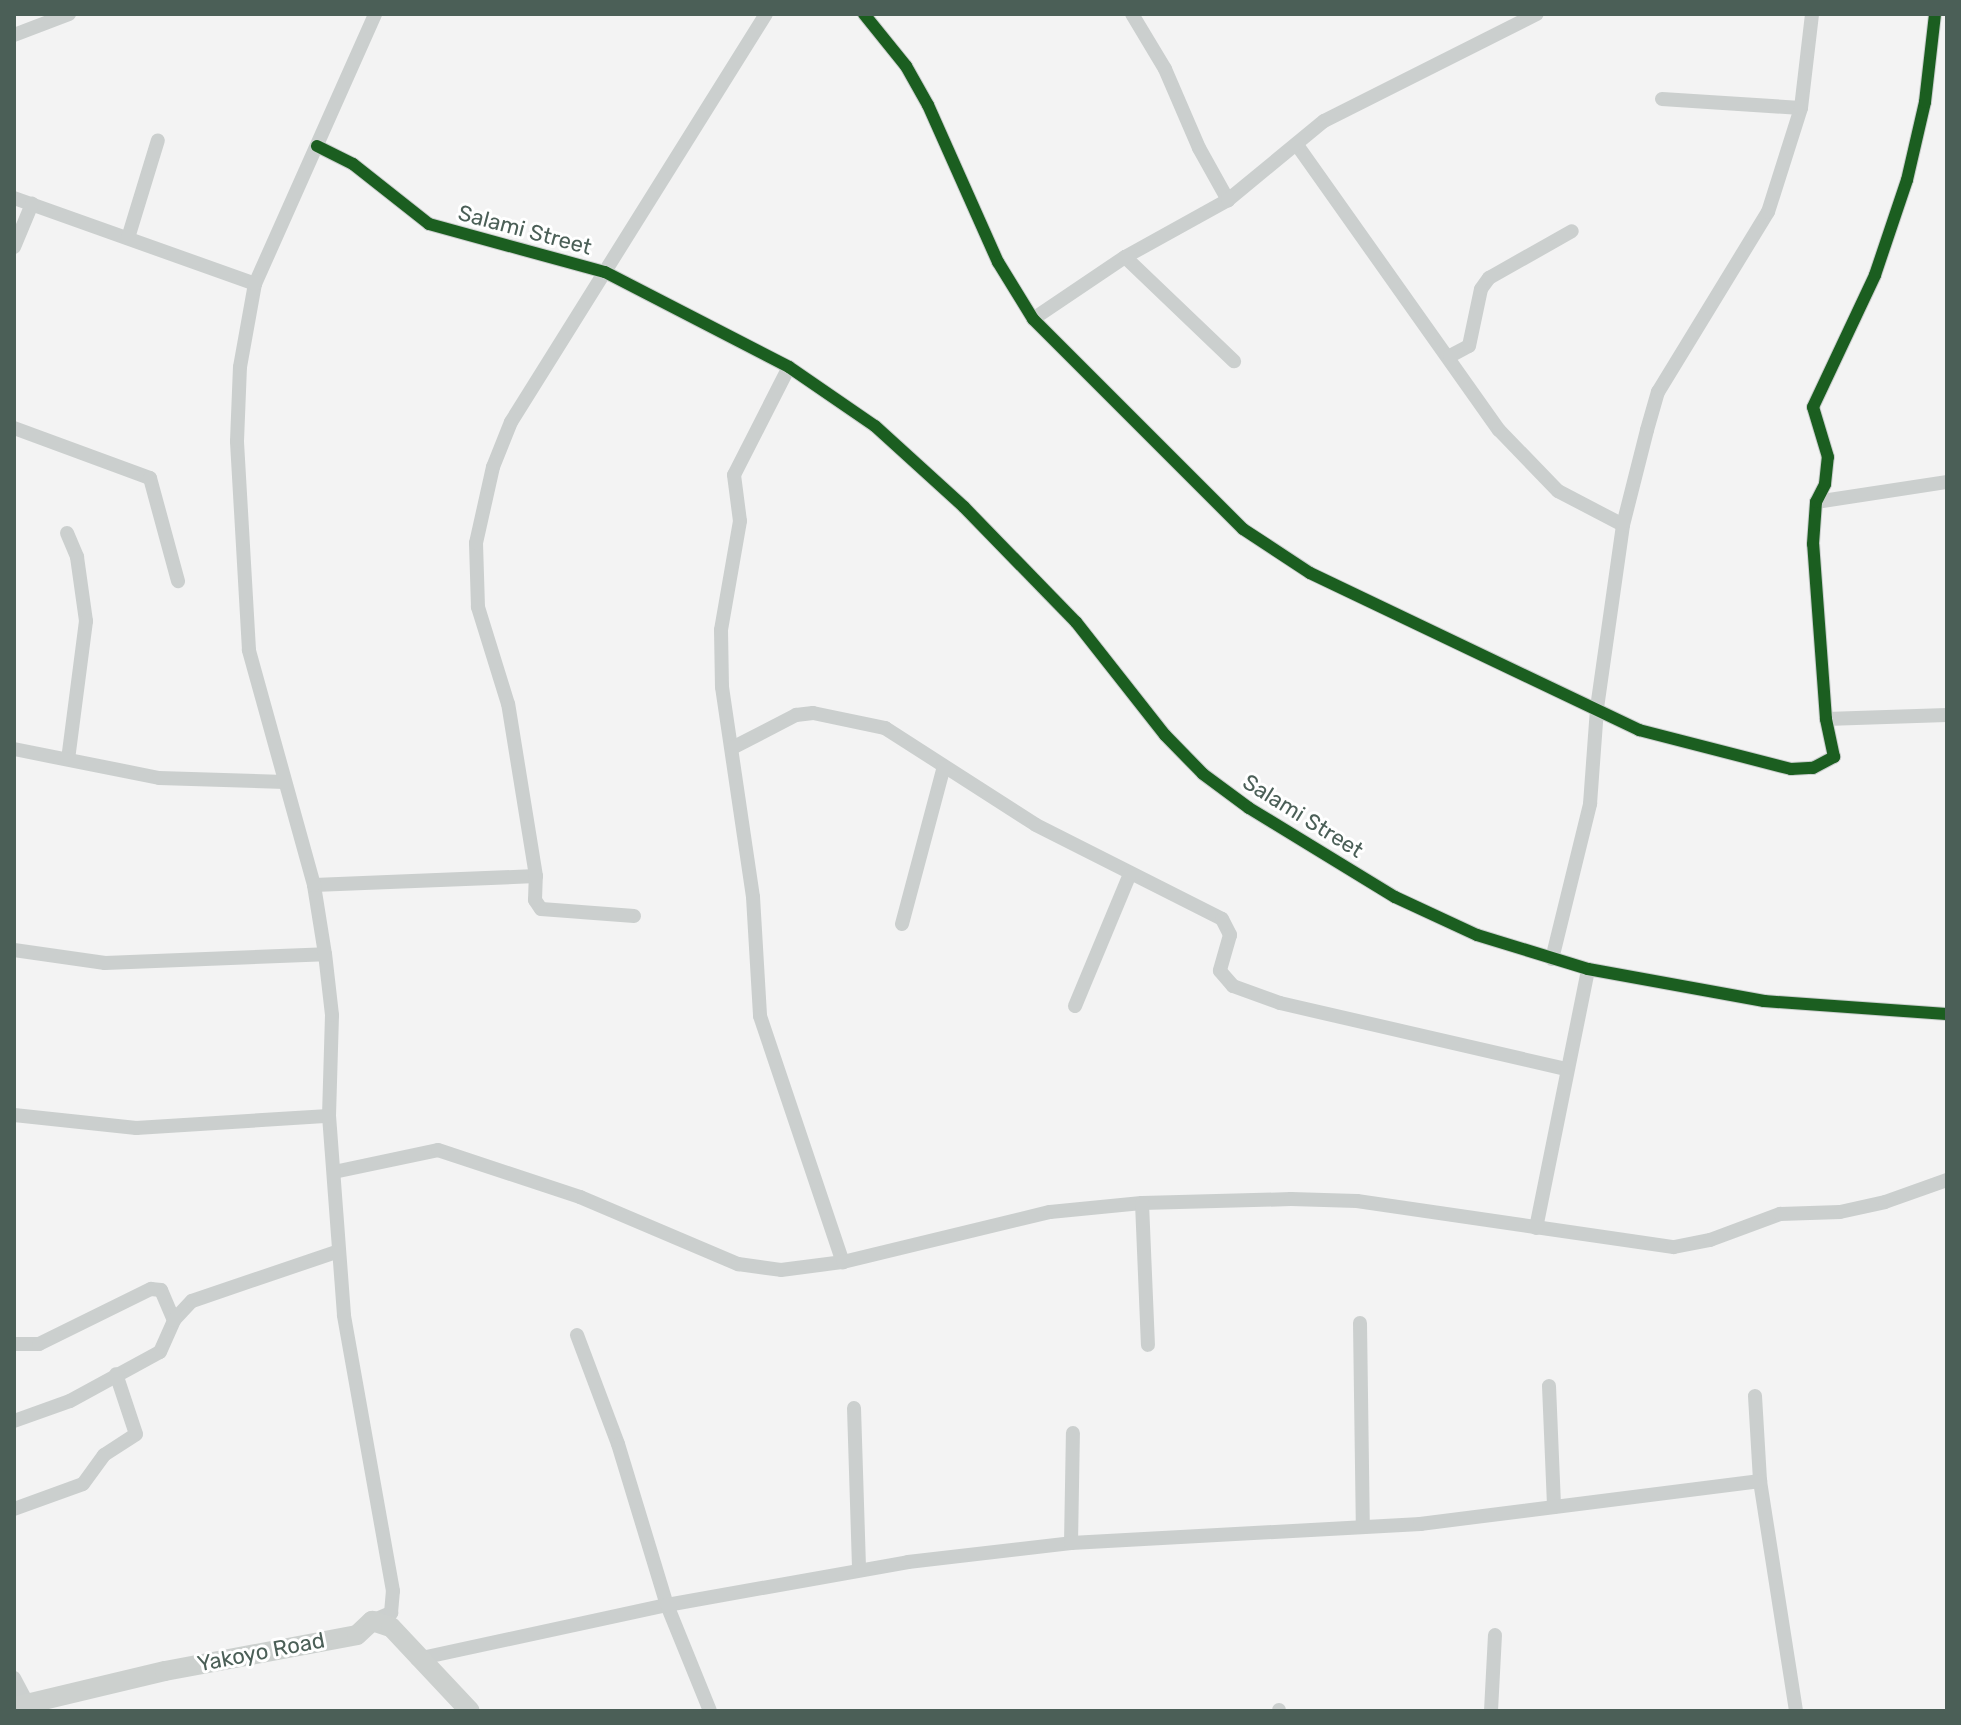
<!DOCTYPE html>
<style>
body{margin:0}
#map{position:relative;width:1961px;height:1725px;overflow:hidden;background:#f3f3f3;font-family:Rubik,sans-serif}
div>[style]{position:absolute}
.street>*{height:14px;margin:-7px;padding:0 7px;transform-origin:7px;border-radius:7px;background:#cbcfce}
.secondary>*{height:20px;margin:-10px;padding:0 10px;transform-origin:10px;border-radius:10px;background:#ccd0ce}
.cycleway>*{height:12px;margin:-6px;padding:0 6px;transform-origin:6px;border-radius:6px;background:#1b5e20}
span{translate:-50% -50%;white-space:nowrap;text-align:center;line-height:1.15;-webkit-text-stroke:6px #fff;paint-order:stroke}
.street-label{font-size:22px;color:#4b5f57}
.frame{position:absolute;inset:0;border:16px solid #4b5f57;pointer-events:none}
</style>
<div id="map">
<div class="street">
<i style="left:864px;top:14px;width:67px;rotate:51.1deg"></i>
<i style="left:906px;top:66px;width:45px;rotate:60.6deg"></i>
<i style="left:928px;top:105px;width:172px;rotate:66deg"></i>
<i style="left:998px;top:262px;width:67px;rotate:58.4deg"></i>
<i style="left:1033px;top:319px;width:297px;rotate:45deg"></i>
<i style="left:1243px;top:529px;width:80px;rotate:33.3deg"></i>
<i style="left:1310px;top:573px;width:365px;rotate:25.5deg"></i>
<i style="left:1639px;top:730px;width:157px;rotate:14.4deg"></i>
<i style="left:1791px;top:769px;width:22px;rotate:-3deg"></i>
<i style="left:1813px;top:768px;width:24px;rotate:-28deg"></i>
<i style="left:1834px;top:757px;width:39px;rotate:-102deg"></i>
<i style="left:1826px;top:719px;width:175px;rotate:-94.2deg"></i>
<i style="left:1813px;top:544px;width:42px;rotate:-85.9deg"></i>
<i style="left:1816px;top:502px;width:20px;rotate:-63deg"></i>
<i style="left:1825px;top:484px;width:27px;rotate:-84deg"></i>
<i style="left:1828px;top:457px;width:52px;rotate:-106.7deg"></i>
<i style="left:1813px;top:407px;width:146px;rotate:-64.8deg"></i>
<i style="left:1875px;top:275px;width:100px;rotate:-71.4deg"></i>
<i style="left:1907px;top:180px;width:80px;rotate:-77deg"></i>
<i style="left:1925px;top:102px;width:89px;rotate:-83.5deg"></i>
<i style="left:1132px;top:14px;width:64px;rotate:59deg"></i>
<i style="left:1165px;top:69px;width:86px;rotate:66.7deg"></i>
<i style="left:1199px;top:148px;width:60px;rotate:60.9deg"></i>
<i style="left:14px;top:35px;width:59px;rotate:-20.9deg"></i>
<i style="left:1662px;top:99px;width:139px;rotate:3.7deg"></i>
<i style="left:1297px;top:145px;width:349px;rotate:54.7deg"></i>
<i style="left:1499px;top:430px;width:85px;rotate:46deg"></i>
<i style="left:1558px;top:491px;width:73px;rotate:27.6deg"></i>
<i style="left:317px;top:146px;width:40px;rotate:26.6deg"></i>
<i style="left:353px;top:164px;width:97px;rotate:38.3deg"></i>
<i style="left:429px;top:224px;width:182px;rotate:15.3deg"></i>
<i style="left:605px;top:272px;width:207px;rotate:27.3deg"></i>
<i style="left:789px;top:367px;width:104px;rotate:34.5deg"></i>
<i style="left:875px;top:426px;width:120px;rotate:42.3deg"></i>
<i style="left:964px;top:507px;width:161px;rotate:45.8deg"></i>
<i style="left:1076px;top:622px;width:144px;rotate:51.8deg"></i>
<i style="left:1165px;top:735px;width:54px;rotate:45.7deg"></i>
<i style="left:1203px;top:774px;width:57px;rotate:36.5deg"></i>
<i style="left:1249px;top:808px;width:171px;rotate:31.4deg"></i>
<i style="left:1395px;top:897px;width:90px;rotate:24.9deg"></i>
<i style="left:1477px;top:935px;width:116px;rotate:17deg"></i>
<i style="left:1588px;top:969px;width:179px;rotate:10.3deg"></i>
<i style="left:1764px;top:1001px;width:183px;rotate:4.1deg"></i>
<i style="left:14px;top:198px;width:256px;rotate:19.6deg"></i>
<i style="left:128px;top:238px;width:102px;rotate:-73deg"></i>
<i style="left:14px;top:247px;width:47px;rotate:-67.3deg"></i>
<i style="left:1125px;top:257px;width:151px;rotate:43.7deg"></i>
<i style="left:1033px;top:319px;width:111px;rotate:-34deg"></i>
<i style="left:1125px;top:257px;width:118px;rotate:-29deg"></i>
<i style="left:1228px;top:200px;width:124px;rotate:-39.5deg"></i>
<i style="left:1324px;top:121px;width:238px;rotate:-26.7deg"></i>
<i style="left:1450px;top:356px;width:21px;rotate:-28deg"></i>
<i style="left:1469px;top:346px;width:58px;rotate:-78.1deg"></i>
<i style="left:1481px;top:289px;width:14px;rotate:-54deg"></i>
<i style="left:1489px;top:278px;width:95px;rotate:-29.5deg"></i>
<i style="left:789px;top:367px;width:121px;rotate:117deg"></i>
<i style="left:734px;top:475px;width:46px;rotate:82.6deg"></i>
<i style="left:740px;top:521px;width:111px;rotate:99.9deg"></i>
<i style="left:721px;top:630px;width:57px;rotate:89deg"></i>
<i style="left:722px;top:687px;width:212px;rotate:81.6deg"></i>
<i style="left:753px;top:897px;width:119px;rotate:86.6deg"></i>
<i style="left:760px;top:1016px;width:260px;rotate:71.4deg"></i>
<i style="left:14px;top:428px;width:145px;rotate:20.2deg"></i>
<i style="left:150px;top:478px;width:107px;rotate:74.8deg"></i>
<i style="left:1816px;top:502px;width:133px;rotate:-8.7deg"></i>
<i style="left:67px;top:533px;width:26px;rotate:67deg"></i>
<i style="left:77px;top:557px;width:65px;rotate:82deg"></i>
<i style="left:86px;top:621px;width:139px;rotate:97.4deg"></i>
<i style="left:1826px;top:719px;width:121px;rotate:-1.9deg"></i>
<i style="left:734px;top:747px;width:70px;rotate:-27.3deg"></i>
<i style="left:796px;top:715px;width:17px;rotate:-7deg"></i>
<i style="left:813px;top:713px;width:74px;rotate:11.8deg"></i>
<i style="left:885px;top:728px;width:179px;rotate:32.7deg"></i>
<i style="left:1036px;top:825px;width:208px;rotate:26.8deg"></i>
<i style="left:1222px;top:919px;width:18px;rotate:63deg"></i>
<i style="left:1230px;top:935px;width:37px;rotate:106deg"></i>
<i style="left:1220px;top:971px;width:20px;rotate:49deg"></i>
<i style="left:1233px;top:986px;width:50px;rotate:19.9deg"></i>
<i style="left:1280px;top:1003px;width:294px;rotate:13deg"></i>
<i style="left:14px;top:749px;width:148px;rotate:11.3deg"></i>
<i style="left:159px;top:778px;width:126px;rotate:1.8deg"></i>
<i style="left:314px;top:885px;width:222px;rotate:-2.3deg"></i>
<i style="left:634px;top:916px;width:93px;rotate:-175.7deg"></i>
<i style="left:541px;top:909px;width:11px;rotate:-124deg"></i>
<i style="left:535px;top:900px;width:24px;rotate:-88deg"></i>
<i style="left:536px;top:876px;width:174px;rotate:-99.2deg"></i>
<i style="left:508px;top:704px;width:102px;rotate:-107.2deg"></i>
<i style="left:478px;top:607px;width:64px;rotate:-91.8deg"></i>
<i style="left:476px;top:543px;width:78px;rotate:-77.4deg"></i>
<i style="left:493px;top:467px;width:48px;rotate:-68.2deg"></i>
<i style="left:511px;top:422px;width:481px;rotate:-58deg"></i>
<i style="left:902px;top:924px;width:163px;rotate:-75.1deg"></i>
<i style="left:14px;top:950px;width:92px;rotate:8.1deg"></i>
<i style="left:105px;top:963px;width:220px;rotate:-2.3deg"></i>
<i style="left:1552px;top:959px;width:160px;rotate:-76.2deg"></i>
<i style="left:1590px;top:804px;width:96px;rotate:-85.8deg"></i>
<i style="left:1597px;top:708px;width:185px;rotate:-81.9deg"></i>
<i style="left:1623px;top:525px;width:98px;rotate:-75.8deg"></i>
<i style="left:1647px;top:430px;width:40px;rotate:-74deg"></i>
<i style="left:1658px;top:392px;width:211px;rotate:-58.6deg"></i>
<i style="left:1768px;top:212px;width:109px;rotate:-72.4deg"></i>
<i style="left:1801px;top:108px;width:95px;rotate:-83.3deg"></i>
<i style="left:1075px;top:1006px;width:141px;rotate:-67.4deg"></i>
<i style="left:14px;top:1115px;width:123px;rotate:6.1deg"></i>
<i style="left:136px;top:1128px;width:193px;rotate:-3.6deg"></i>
<i style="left:334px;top:1172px;width:106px;rotate:-11.9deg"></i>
<i style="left:438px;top:1150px;width:150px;rotate:18.3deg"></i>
<i style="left:580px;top:1197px;width:172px;rotate:23deg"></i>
<i style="left:738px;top:1264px;width:43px;rotate:7.9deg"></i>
<i style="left:781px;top:1270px;width:63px;rotate:-7.4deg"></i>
<i style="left:843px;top:1262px;width:213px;rotate:-13.6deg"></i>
<i style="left:1050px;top:1212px;width:92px;rotate:-5.6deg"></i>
<i style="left:1142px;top:1203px;width:149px;rotate:-1.5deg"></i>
<i style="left:1291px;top:1199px;width:66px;rotate:1.7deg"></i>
<i style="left:1357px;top:1201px;width:320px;rotate:8.3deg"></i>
<i style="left:1674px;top:1247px;width:37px;rotate:-11deg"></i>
<i style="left:1710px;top:1240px;width:75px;rotate:-20.4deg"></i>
<i style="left:1780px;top:1214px;width:60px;rotate:-1.9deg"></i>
<i style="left:1840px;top:1212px;width:46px;rotate:-12.5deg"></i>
<i style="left:1885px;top:1202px;width:66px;rotate:-19.5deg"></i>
<i style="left:1142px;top:1203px;width:142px;rotate:87.6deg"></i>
<i style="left:1536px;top:1228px;width:264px;rotate:-78.6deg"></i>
<i style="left:1360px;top:1323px;width:203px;rotate:89.2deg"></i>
<i style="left:577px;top:1335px;width:116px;rotate:69.4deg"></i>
<i style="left:618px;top:1444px;width:168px;rotate:73.1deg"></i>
<i style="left:667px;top:1605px;width:114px;rotate:67.9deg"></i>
<i style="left:14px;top:1344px;width:25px"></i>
<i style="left:39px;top:1344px;width:125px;rotate:-26.2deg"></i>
<i style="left:151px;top:1289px;width:10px;rotate:6deg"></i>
<i style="left:161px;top:1290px;width:33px;rotate:67deg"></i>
<i style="left:1549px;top:1386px;width:121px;rotate:87.6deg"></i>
<i style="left:1755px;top:1396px;width:85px;rotate:86.6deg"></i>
<i style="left:1760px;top:1481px;width:233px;rotate:81.1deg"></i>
<i style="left:854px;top:1408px;width:162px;rotate:88.2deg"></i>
<i style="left:14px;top:1421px;width:59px;rotate:-19.7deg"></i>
<i style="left:70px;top:1401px;width:102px;rotate:-28.6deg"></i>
<i style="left:160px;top:1352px;width:35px;rotate:-66deg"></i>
<i style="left:174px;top:1320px;width:26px;rotate:-47deg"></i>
<i style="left:192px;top:1301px;width:155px;rotate:-18.8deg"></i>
<i style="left:14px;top:1509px;width:73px;rotate:-19.9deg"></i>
<i style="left:83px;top:1484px;width:36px;rotate:-54deg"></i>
<i style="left:104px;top:1455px;width:38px;rotate:-33deg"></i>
<i style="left:136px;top:1434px;width:63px;rotate:-108.4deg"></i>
<i style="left:1071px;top:1543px;width:110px;rotate:-89deg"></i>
<i style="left:372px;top:1621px;width:21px;rotate:-23deg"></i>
<i style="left:391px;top:1613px;width:22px;rotate:-85deg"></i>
<i style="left:393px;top:1591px;width:280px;rotate:-100.1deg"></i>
<i style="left:344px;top:1315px;width:200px;rotate:-94.3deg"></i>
<i style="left:329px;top:1116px;width:101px;rotate:-88.3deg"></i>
<i style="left:332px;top:1015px;width:61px;rotate:-96.5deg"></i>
<i style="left:325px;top:954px;width:70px;rotate:-99.1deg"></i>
<i style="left:314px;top:885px;width:244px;rotate:-105.5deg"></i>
<i style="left:249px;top:650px;width:209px;rotate:-93.3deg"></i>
<i style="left:237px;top:441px;width:74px;rotate:-87.7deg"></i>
<i style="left:240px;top:367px;width:84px;rotate:-79.8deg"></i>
<i style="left:255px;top:284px;width:295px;rotate:-66deg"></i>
<i style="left:417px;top:1659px;width:256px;rotate:-12.2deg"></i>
<i style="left:667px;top:1605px;width:245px;rotate:-10.1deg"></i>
<i style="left:908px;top:1562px;width:164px;rotate:-6.6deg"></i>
<i style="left:1071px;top:1543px;width:350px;rotate:-3.1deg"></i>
<i style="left:1420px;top:1524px;width:343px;rotate:-7.2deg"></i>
<i style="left:14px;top:1678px;width:30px;rotate:62deg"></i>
<i style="left:1279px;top:1711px;width:1px;rotate:-90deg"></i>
<i style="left:1491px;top:1711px;width:76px;rotate:-87deg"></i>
</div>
<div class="secondary">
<i style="left:14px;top:1707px;width:155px;rotate:-13.4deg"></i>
<i style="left:165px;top:1671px;width:195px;rotate:-10.6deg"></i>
<i style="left:357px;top:1635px;width:21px;rotate:-43deg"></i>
<i style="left:372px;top:1621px;width:20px;rotate:18deg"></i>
<i style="left:391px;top:1627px;width:115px;rotate:46.8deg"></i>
</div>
<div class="cycleway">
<i style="left:864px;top:14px;width:67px;rotate:51.1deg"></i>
<i style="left:906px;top:66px;width:45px;rotate:60.6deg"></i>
<i style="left:928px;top:105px;width:172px;rotate:66deg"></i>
<i style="left:998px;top:262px;width:67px;rotate:58.4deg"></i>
<i style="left:1033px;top:319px;width:297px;rotate:45deg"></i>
<i style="left:1243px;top:529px;width:80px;rotate:33.3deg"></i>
<i style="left:1310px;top:573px;width:365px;rotate:25.5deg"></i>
<i style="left:1639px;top:730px;width:157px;rotate:14.4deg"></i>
<i style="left:1791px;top:769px;width:22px;rotate:-3deg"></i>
<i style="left:1813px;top:768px;width:24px;rotate:-28deg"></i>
<i style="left:1834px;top:757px;width:39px;rotate:-102deg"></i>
<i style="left:1826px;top:719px;width:175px;rotate:-94.2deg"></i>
<i style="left:1813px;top:544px;width:42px;rotate:-85.9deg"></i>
<i style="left:1816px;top:502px;width:20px;rotate:-63deg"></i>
<i style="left:1825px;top:484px;width:27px;rotate:-84deg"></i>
<i style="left:1828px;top:457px;width:52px;rotate:-106.7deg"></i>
<i style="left:1813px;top:407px;width:146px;rotate:-64.8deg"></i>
<i style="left:1875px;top:275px;width:100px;rotate:-71.4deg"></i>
<i style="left:1907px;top:180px;width:80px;rotate:-77deg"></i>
<i style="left:1925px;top:102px;width:89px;rotate:-83.5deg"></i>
<i style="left:317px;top:146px;width:40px;rotate:26.6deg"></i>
<i style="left:353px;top:164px;width:97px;rotate:38.3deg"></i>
<i style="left:429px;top:224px;width:182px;rotate:15.3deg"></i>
<i style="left:605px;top:272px;width:207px;rotate:27.3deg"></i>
<i style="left:789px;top:367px;width:104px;rotate:34.5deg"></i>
<i style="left:875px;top:426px;width:120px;rotate:42.3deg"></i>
<i style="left:964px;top:507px;width:161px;rotate:45.8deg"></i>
<i style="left:1076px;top:622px;width:144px;rotate:51.8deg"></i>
<i style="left:1165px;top:735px;width:54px;rotate:45.7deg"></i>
<i style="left:1203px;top:774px;width:57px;rotate:36.5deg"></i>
<i style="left:1249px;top:808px;width:171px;rotate:31.4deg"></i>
<i style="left:1395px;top:897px;width:90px;rotate:24.9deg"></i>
<i style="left:1477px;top:935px;width:116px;rotate:17deg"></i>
<i style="left:1588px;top:969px;width:179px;rotate:10.3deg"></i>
<i style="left:1764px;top:1001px;width:183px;rotate:4.1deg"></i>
</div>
<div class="street-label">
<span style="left:525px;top:230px;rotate:15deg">Salami Street</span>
<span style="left:1303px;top:816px;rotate:32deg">Salami Street</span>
<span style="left:261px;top:1652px;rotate:-11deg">Yakoyo Road</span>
</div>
<div class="frame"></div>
</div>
